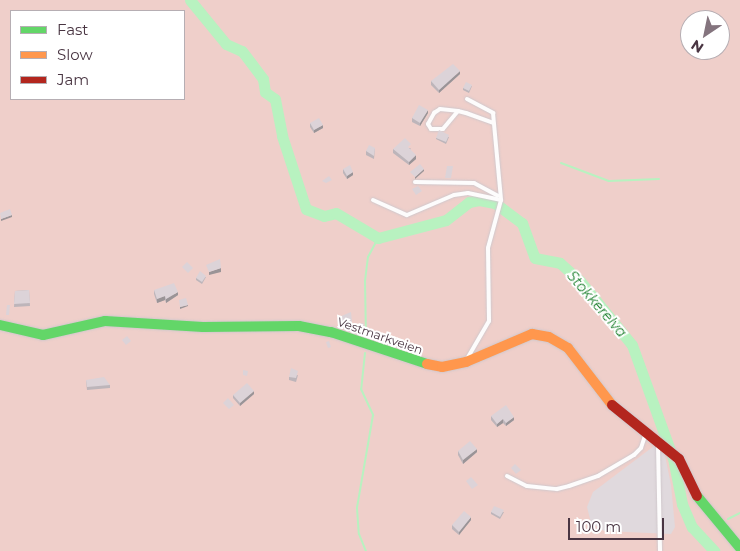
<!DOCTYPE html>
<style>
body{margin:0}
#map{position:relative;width:740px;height:551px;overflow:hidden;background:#f2eaee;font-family:Montserrat,sans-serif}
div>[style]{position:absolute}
.green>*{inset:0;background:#efcfca}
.parking>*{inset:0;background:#e0d9dd}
.stream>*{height:2px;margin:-1px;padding:0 1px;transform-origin:1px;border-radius:1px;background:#b8f2c0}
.river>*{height:11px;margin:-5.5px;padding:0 5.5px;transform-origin:5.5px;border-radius:5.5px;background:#b8f2c0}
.roads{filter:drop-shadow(0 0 1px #d0c8cc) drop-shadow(0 0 1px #d0c8cc)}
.lane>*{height:4px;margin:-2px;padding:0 2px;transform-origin:2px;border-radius:2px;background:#fdfcfc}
.fast>*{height:10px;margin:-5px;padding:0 5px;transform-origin:5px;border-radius:5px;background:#63d668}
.slow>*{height:10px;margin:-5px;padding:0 5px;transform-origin:5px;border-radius:5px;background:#ff974d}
.jam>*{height:10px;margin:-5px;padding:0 5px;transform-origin:5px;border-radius:5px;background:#b3261e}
.wall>*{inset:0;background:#bdb5ba}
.shaded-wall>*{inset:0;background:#9a9497}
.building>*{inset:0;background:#dcd3d8}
span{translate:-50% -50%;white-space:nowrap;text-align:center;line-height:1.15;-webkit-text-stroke:4px #fff;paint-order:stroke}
.street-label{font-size:12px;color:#493542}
.water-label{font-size:14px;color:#1e812f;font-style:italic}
.legend{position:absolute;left:10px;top:10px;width:175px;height:90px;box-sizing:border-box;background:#fff;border:1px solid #b6aeb3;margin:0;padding:6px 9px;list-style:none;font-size:15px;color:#493542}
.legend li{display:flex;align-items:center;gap:10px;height:25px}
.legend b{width:25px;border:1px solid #b6aeb3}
.north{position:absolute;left:680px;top:10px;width:50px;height:50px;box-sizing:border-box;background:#fff;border:1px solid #b6aeb3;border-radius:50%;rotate:214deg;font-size:14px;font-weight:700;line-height:20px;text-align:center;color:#493542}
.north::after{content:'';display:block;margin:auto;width:18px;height:22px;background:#84747e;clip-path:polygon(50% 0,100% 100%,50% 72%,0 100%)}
.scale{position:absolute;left:568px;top:518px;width:96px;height:22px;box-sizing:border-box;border:2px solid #493542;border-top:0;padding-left:6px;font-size:15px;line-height:18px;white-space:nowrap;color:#493542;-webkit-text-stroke:4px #fff;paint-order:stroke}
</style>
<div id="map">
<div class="green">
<i style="clip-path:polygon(evenodd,0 0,740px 0,740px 551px,0 551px,0 0,11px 11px,184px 11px,184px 99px,11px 99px,11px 11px,0 0,690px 20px,720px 20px,720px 50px,690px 50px,690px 20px)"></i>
</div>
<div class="parking">
<i style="clip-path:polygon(658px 443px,663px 446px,671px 485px,675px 527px,671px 534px,604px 531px,591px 523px,587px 507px,593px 492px)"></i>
</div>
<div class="stream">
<i style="left:561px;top:163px;width:51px;rotate:20.6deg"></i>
<i style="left:609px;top:181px;width:50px;rotate:-2.3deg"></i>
<i style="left:366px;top:338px;width:57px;rotate:-91deg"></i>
<i style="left:365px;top:281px;width:24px;rotate:-83deg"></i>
<i style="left:368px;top:257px;width:21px;rotate:-62deg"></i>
<i style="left:365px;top:353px;width:36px;rotate:96deg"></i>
<i style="left:361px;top:389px;width:29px;rotate:65deg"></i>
<i style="left:373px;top:415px;width:94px;rotate:99.8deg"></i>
<i style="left:357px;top:508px;width:26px;rotate:86deg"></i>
<i style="left:359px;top:534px;width:18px;rotate:68deg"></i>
<i style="left:728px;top:519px;width:13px;rotate:-27deg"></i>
</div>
<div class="river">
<i style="left:190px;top:0;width:57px;rotate:50.7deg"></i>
<i style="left:226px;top:44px;width:17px;rotate:24deg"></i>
<i style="left:242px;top:51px;width:35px;rotate:53deg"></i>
<i style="left:263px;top:79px;width:13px;rotate:81deg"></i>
<i style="left:265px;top:92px;width:12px;rotate:35deg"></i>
<i style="left:275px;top:99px;width:38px;rotate:79deg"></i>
<i style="left:282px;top:136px;width:77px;rotate:71.8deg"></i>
<i style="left:306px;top:209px;width:19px;rotate:21deg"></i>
<i style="left:324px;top:216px;width:12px;rotate:-14deg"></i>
<i style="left:336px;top:213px;width:49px;rotate:30.8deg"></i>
<i style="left:378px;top:238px;width:70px;rotate:-14.8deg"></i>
<i style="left:446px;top:220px;width:29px;rotate:-38deg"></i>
<i style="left:469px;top:202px;width:10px;rotate:-11deg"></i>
<i style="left:479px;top:200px;width:16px;rotate:11deg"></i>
<i style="left:495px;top:203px;width:34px;rotate:37deg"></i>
<i style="left:522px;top:223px;width:37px;rotate:70deg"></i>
<i style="left:535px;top:258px;width:25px;rotate:11deg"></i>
<i style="left:560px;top:263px;width:27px;rotate:42deg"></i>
<i style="left:580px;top:281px;width:82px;rotate:50.9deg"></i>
<i style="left:632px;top:345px;width:120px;rotate:70.1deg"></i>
<i style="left:673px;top:458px;width:47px;rotate:78.9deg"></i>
<i style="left:682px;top:504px;width:25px;rotate:67deg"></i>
<i style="left:692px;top:527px;width:33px;rotate:47deg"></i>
</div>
<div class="roads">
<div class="lane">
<i style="left:467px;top:99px;width:30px;rotate:28deg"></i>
<i style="left:493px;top:113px;width:87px;rotate:84.7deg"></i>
<i style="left:501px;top:200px;width:50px;rotate:105.2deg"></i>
<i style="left:488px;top:248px;width:73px;rotate:89.2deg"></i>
<i style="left:489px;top:321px;width:44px;rotate:120.1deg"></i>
<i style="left:458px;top:111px;width:23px;rotate:130deg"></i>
<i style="left:443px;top:129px;width:12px;rotate:180deg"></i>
<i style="left:431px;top:129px;width:6px;rotate:-121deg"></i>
<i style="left:428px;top:124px;width:13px;rotate:-61deg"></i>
<i style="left:434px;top:113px;width:7px;rotate:-34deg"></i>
<i style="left:440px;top:109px;width:18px;rotate:6deg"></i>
<i style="left:458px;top:111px;width:8px;rotate:14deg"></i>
<i style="left:466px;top:113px;width:29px;rotate:20deg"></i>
<i style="left:415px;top:182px;width:59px;rotate:1deg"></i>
<i style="left:474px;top:183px;width:27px;rotate:28deg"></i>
<i style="left:373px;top:200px;width:37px;rotate:24deg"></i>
<i style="left:407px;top:215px;width:51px;rotate:-23.1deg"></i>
<i style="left:454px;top:195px;width:14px;rotate:-8deg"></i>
<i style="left:468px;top:193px;width:34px;rotate:12deg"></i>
<i style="left:658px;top:445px;width:106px;rotate:88.9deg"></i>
<i style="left:507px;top:476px;width:22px;rotate:27deg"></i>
<i style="left:527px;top:486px;width:30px;rotate:6deg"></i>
<i style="left:557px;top:489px;width:12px;rotate:-14deg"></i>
<i style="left:569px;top:486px;width:31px;rotate:-19deg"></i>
<i style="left:598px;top:476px;width:42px;rotate:-30.3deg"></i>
<i style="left:634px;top:455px;width:10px;rotate:-45deg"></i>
<i style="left:641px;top:448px;width:13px;rotate:-72deg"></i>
</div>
<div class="fast">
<i style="left:0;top:325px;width:44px;rotate:13.1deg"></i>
<i style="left:43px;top:335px;width:64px;rotate:-12.7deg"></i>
<i style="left:105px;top:321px;width:98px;rotate:3.5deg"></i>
<i style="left:203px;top:327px;width:96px;rotate:-0.6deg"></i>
<i style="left:299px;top:326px;width:33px;rotate:11deg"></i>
<i style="left:331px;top:332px;width:101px;rotate:18.4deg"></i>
<i style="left:697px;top:496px;width:67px;rotate:50.4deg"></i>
</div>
<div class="slow">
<i style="left:427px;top:364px;width:15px;rotate:11deg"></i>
<i style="left:442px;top:367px;width:25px;rotate:-12deg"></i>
<i style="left:466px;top:362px;width:72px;rotate:-23deg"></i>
<i style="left:532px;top:334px;width:17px;rotate:10deg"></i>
<i style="left:549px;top:337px;width:22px;rotate:30deg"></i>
<i style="left:568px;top:348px;width:72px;rotate:52.3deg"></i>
</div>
<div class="jam">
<i style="left:612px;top:405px;width:86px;rotate:38.9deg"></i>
<i style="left:679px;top:459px;width:41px;rotate:64.1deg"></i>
</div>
</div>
<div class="wall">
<i style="clip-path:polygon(460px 74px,439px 93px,431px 85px,431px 81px)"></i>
<i style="clip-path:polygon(472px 86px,469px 93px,463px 90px,463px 88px)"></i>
<i style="clip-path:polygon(428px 113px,420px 126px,412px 122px,412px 118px)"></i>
<i style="clip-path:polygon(310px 123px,323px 128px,314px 133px,310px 127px)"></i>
<i style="clip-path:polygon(449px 137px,446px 144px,436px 139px,436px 138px)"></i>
<i style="clip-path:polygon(375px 148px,374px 159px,366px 155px,366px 151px)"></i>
<i style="clip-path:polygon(411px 148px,410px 149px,416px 159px,409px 165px,393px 153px,393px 149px)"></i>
<i style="clip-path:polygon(343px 169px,353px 175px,347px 179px,343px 173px)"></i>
<i style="clip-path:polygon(206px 277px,202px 284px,196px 280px,196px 278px)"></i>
<i style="clip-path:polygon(29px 290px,30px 306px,14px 307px,15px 291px)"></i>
<i style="clip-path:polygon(154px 290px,178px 295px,166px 303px,165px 300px,157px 303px,154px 294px)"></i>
<i style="clip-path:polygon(339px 317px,352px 322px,352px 325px,342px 327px,339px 321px)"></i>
<i style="clip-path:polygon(298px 375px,296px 382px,289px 380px,289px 377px)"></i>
<i style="clip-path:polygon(86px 380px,110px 385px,110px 388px,87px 390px)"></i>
<i style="clip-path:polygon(254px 394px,240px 406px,233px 398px,233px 395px)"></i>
<i style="clip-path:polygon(491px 416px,514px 420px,506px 426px,503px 423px,497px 427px,491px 420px)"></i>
<i style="clip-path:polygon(458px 451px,477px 452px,463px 464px,458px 455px)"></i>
<i style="clip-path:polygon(491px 512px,504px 512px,500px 519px,491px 514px)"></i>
<i style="clip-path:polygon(471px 520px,459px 535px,452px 529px,452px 525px)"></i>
</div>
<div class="shaded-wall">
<i style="clip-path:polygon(460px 71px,460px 74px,439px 93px,439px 90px)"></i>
<i style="clip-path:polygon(428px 110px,428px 113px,420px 126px,420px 123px)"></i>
<i style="clip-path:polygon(323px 125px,323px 128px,314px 133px,314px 130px)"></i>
<i style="clip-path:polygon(416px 155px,416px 159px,409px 165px,409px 162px)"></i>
<i style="clip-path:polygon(424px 169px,424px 171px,415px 179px,415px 177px)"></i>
<i style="clip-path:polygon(353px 172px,353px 175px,347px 179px,347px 176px)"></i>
<i style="clip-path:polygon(12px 215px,12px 217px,1px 221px,1px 219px)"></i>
<i style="clip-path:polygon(221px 268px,221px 272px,209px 275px,209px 272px)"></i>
<i style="clip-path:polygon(178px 292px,178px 295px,166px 303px,166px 299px)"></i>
<i style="clip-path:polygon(165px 296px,165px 300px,157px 303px,157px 299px)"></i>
<i style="clip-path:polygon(188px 305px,188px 306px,180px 309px,180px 307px)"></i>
<i style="clip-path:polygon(364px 326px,364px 328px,356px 331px,356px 329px)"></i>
<i style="clip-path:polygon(254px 391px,254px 394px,240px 406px,240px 403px)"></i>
<i style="clip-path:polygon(514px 417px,514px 420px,506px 426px,506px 423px)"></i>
<i style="clip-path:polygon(503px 419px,503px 423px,497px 427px,497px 424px)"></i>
<i style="clip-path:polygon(477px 449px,477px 452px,463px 464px,463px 460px)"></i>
<i style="clip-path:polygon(471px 517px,471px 520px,459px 535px,459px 532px)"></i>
</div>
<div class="building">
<i style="clip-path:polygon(453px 64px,460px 71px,439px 90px,431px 81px)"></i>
<i style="clip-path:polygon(466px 82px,472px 85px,469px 91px,463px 88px)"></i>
<i style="clip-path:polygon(419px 105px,428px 110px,420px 123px,412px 118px)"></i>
<i style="clip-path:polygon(319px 118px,323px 125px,314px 130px,310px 123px)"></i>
<i style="clip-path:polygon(439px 130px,449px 135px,446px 142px,436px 138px)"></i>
<i style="clip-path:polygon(405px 138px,411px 144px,408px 147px,416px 155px,409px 162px,393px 149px)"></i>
<i style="clip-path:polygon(369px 145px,375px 148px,374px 156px,366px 151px)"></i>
<i style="clip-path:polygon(420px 164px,424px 169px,415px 177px,410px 172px)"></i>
<i style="clip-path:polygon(350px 165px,353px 172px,347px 176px,343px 169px)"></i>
<i style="clip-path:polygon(447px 166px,453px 166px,451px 178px,445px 178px)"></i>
<i style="clip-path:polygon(329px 176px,332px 180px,326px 183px,322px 181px)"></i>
<i style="clip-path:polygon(418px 186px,422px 191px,416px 195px,412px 189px)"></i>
<i style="clip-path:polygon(10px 209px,12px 215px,1px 219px,0 213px)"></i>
<i style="clip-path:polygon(220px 259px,221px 268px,209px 272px,206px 265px)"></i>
<i style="clip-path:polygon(187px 262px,193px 268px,188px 273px,182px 267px)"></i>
<i style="clip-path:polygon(200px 271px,206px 276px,202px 282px,196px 278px)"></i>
<i style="clip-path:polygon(174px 283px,178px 292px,166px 299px,165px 296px,157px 299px,154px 290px)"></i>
<i style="clip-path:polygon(29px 290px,30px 303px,14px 304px,15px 291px)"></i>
<i style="clip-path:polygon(186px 298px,188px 305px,180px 307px,179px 300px)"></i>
<i style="clip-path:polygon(7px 305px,10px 305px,9px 315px,6px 315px)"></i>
<i style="clip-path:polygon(351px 312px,352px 322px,342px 323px,339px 317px)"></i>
<i style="clip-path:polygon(363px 323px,364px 326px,356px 329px,355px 325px)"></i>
<i style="clip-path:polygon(127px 336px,131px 341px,126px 345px,122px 340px)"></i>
<i style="clip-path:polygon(329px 341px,331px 347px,328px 348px,326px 342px)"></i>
<i style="clip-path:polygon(291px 368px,298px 371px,296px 378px,289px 377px)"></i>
<i style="clip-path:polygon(243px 370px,248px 371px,247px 376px,243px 375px)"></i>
<i style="clip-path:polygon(104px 377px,110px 385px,87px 387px,86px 380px)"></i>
<i style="clip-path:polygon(247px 383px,254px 391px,240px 403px,233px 395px)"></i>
<i style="clip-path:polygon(228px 398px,234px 405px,229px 409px,223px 403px)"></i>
<i style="clip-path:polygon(506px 405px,514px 417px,506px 423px,503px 419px,497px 424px,491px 416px)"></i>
<i style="clip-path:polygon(470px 441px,477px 449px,463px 460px,458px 451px)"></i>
<i style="clip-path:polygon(515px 464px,521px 470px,516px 474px,511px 468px)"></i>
<i style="clip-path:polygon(471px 477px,478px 485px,472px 489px,466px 481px)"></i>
<i style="clip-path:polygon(494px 506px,504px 510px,500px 517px,491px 512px)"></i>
<i style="clip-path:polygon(464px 511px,471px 517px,459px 532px,452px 525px)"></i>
</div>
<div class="street-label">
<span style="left:380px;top:336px;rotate:19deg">Vestmarkveien</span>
</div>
<div class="water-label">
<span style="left:597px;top:304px;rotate:49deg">Stokkerelva</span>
</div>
<ul class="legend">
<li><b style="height:6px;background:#63d668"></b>Fast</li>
<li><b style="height:6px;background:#ff974d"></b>Slow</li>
<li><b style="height:6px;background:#b3261e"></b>Jam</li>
</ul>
<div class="north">N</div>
<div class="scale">100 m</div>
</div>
